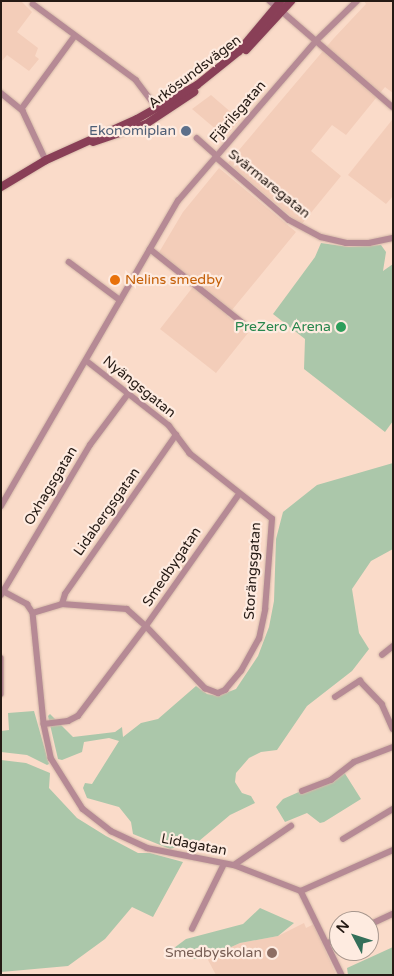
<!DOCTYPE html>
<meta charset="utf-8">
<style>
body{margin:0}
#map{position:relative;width:394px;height:976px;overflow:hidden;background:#fadbc9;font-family:"Varela Round",sans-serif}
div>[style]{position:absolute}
.built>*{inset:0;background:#f3cdb9}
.green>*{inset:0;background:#abc7aa}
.roads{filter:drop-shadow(0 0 1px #d4b8a8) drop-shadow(0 0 1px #d4b8a8)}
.minor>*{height:5.5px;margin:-2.75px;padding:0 2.75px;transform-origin:2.75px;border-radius:2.75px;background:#b68a95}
.major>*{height:8px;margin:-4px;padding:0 4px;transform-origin:4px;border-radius:4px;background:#893f57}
.dots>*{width:14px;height:14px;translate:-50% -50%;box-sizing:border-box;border:2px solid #feebe0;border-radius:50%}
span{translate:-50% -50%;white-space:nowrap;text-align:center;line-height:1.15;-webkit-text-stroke:4.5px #feebe0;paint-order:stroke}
.street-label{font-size:14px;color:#251a14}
.service-label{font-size:14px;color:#4e5e75}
.right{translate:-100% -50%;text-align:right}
.food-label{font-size:14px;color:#c56008}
.left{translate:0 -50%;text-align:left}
.leisure-label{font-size:14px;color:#27864d}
.education-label{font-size:14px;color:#785e54}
.frame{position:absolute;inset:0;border:2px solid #251a14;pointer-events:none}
.north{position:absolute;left:329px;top:911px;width:50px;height:50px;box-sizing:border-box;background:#feebe0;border:1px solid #a7978e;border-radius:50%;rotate:310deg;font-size:14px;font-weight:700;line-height:20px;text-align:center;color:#251a14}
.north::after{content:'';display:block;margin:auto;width:18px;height:22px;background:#34705a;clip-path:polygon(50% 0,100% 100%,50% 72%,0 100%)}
</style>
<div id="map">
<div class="built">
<i style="clip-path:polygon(1px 1px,21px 1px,32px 12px,17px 32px,38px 48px,35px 56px,39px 59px,29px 71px,7px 55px,1px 62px)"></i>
<i style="clip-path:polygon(364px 1px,393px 1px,393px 93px,385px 87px,346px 135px,332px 125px,311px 151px,341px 176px,301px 225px,228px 163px,334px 38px,366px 4px)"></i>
<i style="clip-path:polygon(211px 95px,240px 120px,225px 137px,192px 109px)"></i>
<i style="clip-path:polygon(392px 120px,393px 196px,386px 204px,348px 175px)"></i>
<i style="clip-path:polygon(219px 168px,296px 232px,227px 316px,248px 333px,216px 373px,160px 329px,196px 283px,158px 254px,183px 212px)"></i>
<i style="clip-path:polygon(304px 923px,306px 928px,314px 924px,336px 975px,216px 975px,207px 958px,240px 943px,278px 936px)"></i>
</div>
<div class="green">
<i style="clip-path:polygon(321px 243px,349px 247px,381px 245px,386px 252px,383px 271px,393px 264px,393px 421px,385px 432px,304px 369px,305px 339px,273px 314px,315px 257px)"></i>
<i style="clip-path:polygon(393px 463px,393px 549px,371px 561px,352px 589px,359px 633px,369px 649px,352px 671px,307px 706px,277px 750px,261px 752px,249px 758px,236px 773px,235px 782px,242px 793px,251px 796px,255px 803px,230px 815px,199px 841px,170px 849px,133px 834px,131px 822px,119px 807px,87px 798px,83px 788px,85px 783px,92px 784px,119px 741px,109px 738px,84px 742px,82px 752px,62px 760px,58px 759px,48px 716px,50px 714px,73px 737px,115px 732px,122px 727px,123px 737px,141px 723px,158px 719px,196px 686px,207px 694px,218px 696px,236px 689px,258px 656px,269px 627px,274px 601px,276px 539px,283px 512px,317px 485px)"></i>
<i style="clip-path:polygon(34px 711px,49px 764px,47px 765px,27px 755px,1px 752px,1px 731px,9px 730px,8px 713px)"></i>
<i style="clip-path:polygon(1px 760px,26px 763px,50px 773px,49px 788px,77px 818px,106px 836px,138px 853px,150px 853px,183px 862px,153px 917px,132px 907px,105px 939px,68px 966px,1px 972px)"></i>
<i style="clip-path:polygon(344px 772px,361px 799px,324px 822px,320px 823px,307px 813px,285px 822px,276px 807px,283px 799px)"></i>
<i style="clip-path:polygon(260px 908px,294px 923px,278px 936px,240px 943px,207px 958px,194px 959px,170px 951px,186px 939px,243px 924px)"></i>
<i style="clip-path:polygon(393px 947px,393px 975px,348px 975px,347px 968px)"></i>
</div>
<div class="roads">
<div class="minor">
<i style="left:270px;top:1px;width:162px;rotate:40.8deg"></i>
<i style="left:33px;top:4px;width:128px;rotate:36.4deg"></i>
<i style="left:136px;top:80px;width:36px;rotate:53deg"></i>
<i style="left:1px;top:93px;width:28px;rotate:39deg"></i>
<i style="left:23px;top:111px;width:54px;rotate:64.9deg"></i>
<i style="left:22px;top:108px;width:88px;rotate:-53.8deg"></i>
<i style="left:197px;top:138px;width:27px;rotate:42deg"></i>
<i style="left:216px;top:157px;width:96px;rotate:40.8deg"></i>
<i style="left:289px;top:220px;width:36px;rotate:28deg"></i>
<i style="left:321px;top:237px;width:26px;rotate:13deg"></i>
<i style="left:346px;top:243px;width:23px"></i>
<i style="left:369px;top:243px;width:25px;rotate:-12deg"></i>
<i style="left:150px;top:249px;width:119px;rotate:38.5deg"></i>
<i style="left:69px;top:262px;width:64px;rotate:36.7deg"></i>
<i style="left:1px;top:506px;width:353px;rotate:-59.9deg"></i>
<i style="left:178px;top:201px;width:211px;rotate:-49.2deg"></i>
<i style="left:316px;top:41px;width:57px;rotate:-44.3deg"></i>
<i style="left:1px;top:590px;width:30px;rotate:28deg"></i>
<i style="left:27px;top:604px;width:11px;rotate:56deg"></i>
<i style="left:33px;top:613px;width:112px;rotate:84.3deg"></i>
<i style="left:44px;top:724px;width:35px;rotate:78deg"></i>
<i style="left:51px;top:758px;width:60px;rotate:57.9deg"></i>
<i style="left:83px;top:809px;width:36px;rotate:38deg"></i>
<i style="left:111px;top:831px;width:40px;rotate:25deg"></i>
<i style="left:147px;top:848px;width:89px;rotate:11.1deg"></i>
<i style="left:234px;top:865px;width:72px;rotate:21.2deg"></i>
<i style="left:301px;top:891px;width:93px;rotate:64deg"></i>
<i style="left:1px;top:595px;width:174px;rotate:-59.3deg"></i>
<i style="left:90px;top:445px;width:64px;rotate:-53.3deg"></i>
<i style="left:62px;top:604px;width:10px;rotate:-73deg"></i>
<i style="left:65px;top:594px;width:194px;rotate:-55.1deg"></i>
<i style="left:33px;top:613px;width:30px;rotate:-17deg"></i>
<i style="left:62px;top:604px;width:65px;rotate:4.4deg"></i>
<i style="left:127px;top:609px;width:25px;rotate:42deg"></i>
<i style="left:146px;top:626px;width:161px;rotate:-54.8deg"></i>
<i style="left:382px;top:655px;width:14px;rotate:-39deg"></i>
<i style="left:1px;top:658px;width:36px;rotate:90deg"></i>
<i style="left:335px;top:697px;width:30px;rotate:-33deg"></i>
<i style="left:360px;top:681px;width:32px;rotate:46deg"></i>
<i style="left:382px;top:704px;width:27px;rotate:66deg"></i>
<i style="left:44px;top:724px;width:24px;rotate:-7deg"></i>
<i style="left:68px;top:721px;width:11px;rotate:-27deg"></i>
<i style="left:78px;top:716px;width:113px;rotate:-52.9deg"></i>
<i style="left:146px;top:626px;width:86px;rotate:46.4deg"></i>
<i style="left:205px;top:688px;width:14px;rotate:21deg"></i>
<i style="left:218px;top:693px;width:8px;rotate:-23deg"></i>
<i style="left:225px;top:690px;width:25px;rotate:-50deg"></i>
<i style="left:241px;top:671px;width:37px;rotate:-61deg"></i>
<i style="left:259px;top:639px;width:30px;rotate:-78deg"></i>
<i style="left:265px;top:610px;width:91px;rotate:-85.6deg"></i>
<i style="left:272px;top:519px;width:105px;rotate:-141.6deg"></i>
<i style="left:190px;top:454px;width:35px;rotate:-127deg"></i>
<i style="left:169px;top:426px;width:105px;rotate:-141.9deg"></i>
<i style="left:302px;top:791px;width:31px;rotate:-21deg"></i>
<i style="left:331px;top:780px;width:29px;rotate:-38deg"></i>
<i style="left:354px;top:762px;width:42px;rotate:-21deg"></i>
<i style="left:343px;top:839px;width:58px;rotate:-31deg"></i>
<i style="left:234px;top:865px;width:69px;rotate:-34.4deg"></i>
<i style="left:301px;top:891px;width:101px;rotate:-24deg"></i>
<i style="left:369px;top:925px;width:26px;rotate:-25deg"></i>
<i style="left:192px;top:929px;width:72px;rotate:-63.8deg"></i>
<i style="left:328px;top:943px;width:12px;rotate:-24deg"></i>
</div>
<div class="major">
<i style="left:246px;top:50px;width:67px;rotate:-47.4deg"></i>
<i style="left:93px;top:142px;width:56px;rotate:-18.8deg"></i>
<i style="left:146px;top:124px;width:58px;rotate:-33.7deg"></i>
<i style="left:1px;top:187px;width:52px;rotate:-31deg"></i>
<i style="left:46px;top:160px;width:100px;rotate:-24.3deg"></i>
<i style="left:137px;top:119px;width:69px;rotate:-29.5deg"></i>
<i style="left:197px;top:85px;width:54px;rotate:-39deg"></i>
<i style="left:239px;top:51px;width:65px;rotate:-50deg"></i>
</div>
</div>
<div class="dots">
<i style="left:186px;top:131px;background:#5c6f8a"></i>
<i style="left:115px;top:280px;background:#e8710a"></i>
<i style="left:341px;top:327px;background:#2e9e5b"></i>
<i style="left:272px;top:953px;background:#8d6e63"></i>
</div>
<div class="street-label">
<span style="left:195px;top:72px;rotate:-37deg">Arkösundsvägen</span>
<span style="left:238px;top:112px;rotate:-49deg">Fjärilsgatan</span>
<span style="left:269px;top:184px;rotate:39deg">Svärmaregatan</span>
<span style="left:139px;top:387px;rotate:39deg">Nyängsgatan</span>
<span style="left:51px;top:486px;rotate:-59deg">Oxhagsgatan</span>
<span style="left:107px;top:512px;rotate:-55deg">Lidabergsgatan</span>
<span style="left:172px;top:567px;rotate:-56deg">Smedbygatan</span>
<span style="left:253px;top:571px;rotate:-86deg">Storängsgatan</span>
<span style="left:194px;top:845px;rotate:11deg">Lidagatan</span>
</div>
<div class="service-label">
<span class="right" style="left:176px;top:131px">Ekonomiplan</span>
</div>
<div class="food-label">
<span class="left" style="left:125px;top:280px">Nelins smedby</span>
</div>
<div class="leisure-label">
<span class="right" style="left:331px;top:327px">PreZero Arena</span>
</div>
<div class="education-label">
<span class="right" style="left:262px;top:953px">Smedbyskolan</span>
</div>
<div class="frame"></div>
<div class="north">N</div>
</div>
